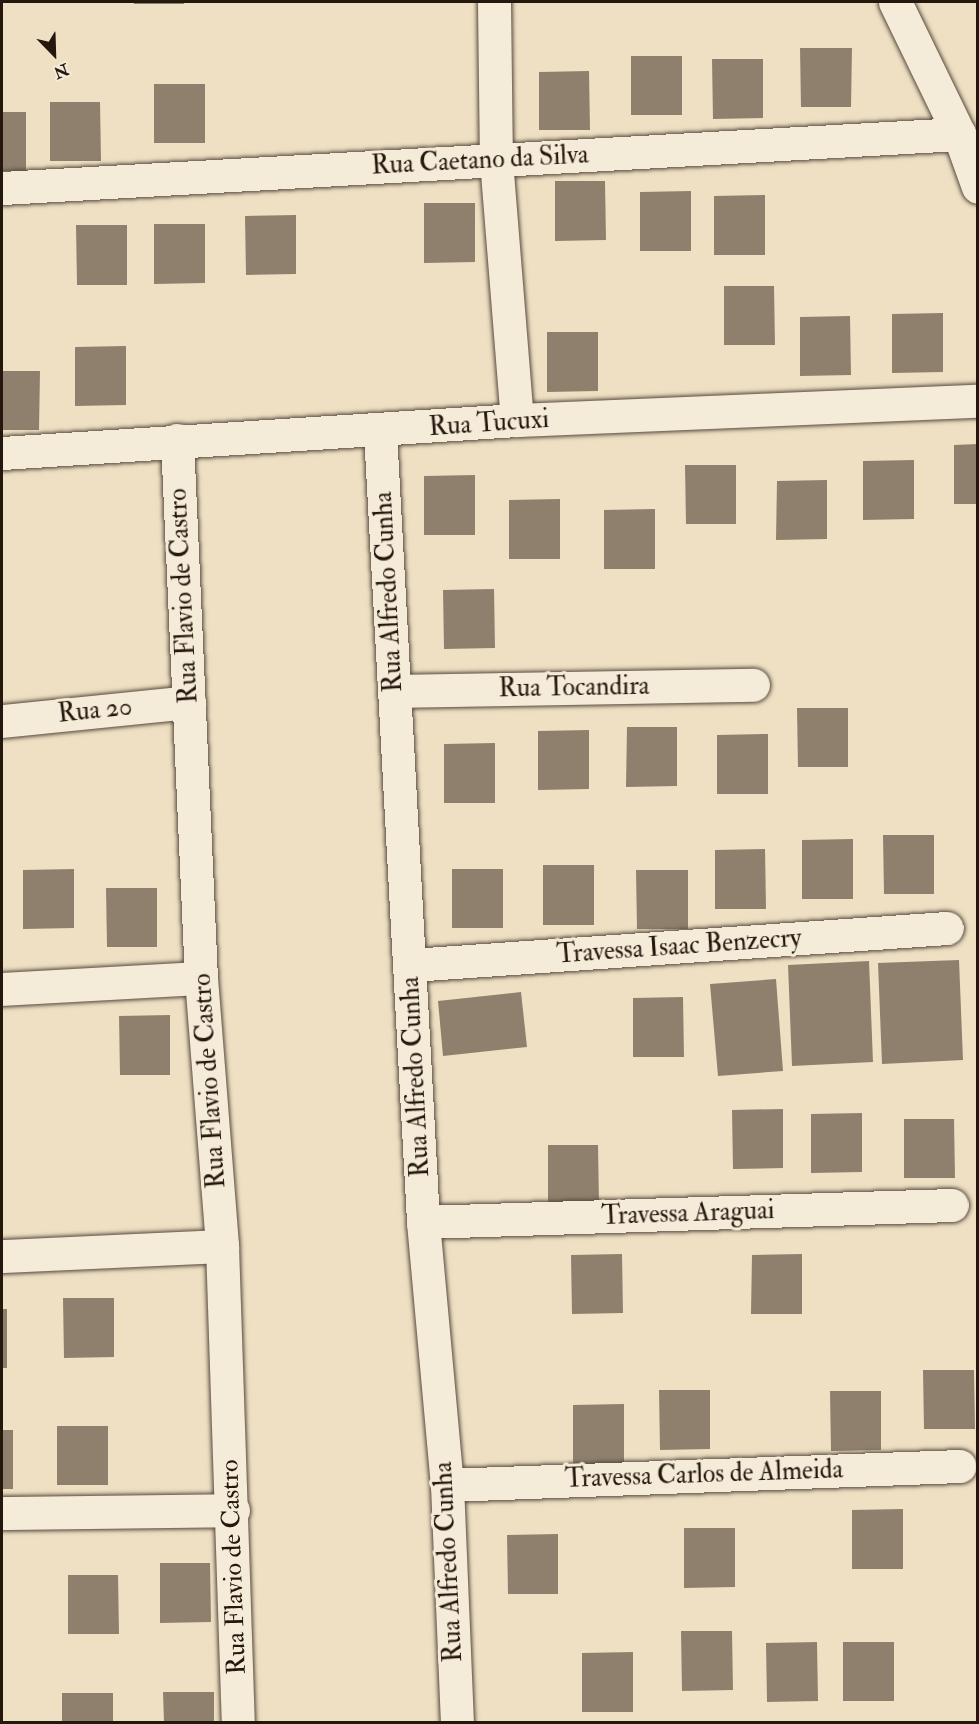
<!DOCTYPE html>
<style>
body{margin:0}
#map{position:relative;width:979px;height:1724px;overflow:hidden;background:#efe0c4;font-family:"IM FELL Double Pica",serif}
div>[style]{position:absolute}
.building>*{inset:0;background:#8e806d}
.roads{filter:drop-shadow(0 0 2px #574a3c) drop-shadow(0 0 2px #574a3c)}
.minor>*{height:33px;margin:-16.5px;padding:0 16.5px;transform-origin:16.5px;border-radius:16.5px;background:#f5ebd9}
span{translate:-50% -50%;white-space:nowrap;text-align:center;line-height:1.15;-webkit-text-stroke:6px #f5ebd9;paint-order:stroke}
.street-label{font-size:26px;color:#24180e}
.frame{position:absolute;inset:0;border:3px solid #24180e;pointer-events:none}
.north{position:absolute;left:24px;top:24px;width:60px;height:60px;-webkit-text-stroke:4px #f5ebd9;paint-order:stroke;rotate:157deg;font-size:16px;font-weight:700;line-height:24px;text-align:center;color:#24180e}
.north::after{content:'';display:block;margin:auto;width:21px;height:27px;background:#24180e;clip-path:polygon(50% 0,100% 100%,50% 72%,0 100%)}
</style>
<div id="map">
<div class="building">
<i style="clip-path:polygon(134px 2px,184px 2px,184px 4px,134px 4px)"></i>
<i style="clip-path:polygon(800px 48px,852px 48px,851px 107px,801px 107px)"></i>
<i style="clip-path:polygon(631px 56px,682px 56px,682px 115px,631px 115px)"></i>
<i style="clip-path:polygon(712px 59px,763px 59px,763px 118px,713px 119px)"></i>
<i style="clip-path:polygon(589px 71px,590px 130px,539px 130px,539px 72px)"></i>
<i style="clip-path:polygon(154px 84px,205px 84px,205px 143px,154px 143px)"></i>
<i style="clip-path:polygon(50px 102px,100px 102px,101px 161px,50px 161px)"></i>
<i style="clip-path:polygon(2px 112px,26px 112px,26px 171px,2px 171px)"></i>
<i style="clip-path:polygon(555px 181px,605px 181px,606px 240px,555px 241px)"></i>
<i style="clip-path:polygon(691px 191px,691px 251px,640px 251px,640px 192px)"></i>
<i style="clip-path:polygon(765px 195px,765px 255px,714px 255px,714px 196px)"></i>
<i style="clip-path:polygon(424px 203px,475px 203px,475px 262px,424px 263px)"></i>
<i style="clip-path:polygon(296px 215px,296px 274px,246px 275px,245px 216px)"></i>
<i style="clip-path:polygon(154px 224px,205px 224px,205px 283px,154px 284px)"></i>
<i style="clip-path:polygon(76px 225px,127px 225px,127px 285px,77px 285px)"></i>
<i style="clip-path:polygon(724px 286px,774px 286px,775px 345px,724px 345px)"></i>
<i style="clip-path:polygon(943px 313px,943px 372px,892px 373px,892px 314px)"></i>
<i style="clip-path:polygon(850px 316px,851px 375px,800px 376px,800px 317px)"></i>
<i style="clip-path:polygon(547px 332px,598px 332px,598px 391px,547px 392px)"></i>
<i style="clip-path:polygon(126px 346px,126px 405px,75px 406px,75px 347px)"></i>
<i style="clip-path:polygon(2px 371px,40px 371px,39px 430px,2px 430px)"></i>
<i style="clip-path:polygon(978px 444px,978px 504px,954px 504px,954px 445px)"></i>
<i style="clip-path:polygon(914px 460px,914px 519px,863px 520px,863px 461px)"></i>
<i style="clip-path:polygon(685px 465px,736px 465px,736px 524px,686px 524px)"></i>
<i style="clip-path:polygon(475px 475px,475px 535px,424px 535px,424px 476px)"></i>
<i style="clip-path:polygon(827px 480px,827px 539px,776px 540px,777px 481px)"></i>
<i style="clip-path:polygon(560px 499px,560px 559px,509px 559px,509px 500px)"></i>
<i style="clip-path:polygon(655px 509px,655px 569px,604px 569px,604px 510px)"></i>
<i style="clip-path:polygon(494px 589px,495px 648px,444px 649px,443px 590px)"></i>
<i style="clip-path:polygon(797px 708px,848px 708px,848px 767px,798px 767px)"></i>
<i style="clip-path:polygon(627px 727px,677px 727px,677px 786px,626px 787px)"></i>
<i style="clip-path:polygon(589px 730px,589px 789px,538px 790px,538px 731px)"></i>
<i style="clip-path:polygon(768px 734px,768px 794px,717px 794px,717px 735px)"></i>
<i style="clip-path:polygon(495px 743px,495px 803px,444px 803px,444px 744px)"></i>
<i style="clip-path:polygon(883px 835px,934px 835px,934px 894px,884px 894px)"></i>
<i style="clip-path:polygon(853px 839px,853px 899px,802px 899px,802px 840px)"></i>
<i style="clip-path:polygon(765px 849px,766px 909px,715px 909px,715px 850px)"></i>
<i style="clip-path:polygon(543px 865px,594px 865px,594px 925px,543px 925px)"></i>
<i style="clip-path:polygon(74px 869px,74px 928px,23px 929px,23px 870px)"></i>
<i style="clip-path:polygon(452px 869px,503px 869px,503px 928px,452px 928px)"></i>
<i style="clip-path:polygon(636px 870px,688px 870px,688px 929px,637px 929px)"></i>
<i style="clip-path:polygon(106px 888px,157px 888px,157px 947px,107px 947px)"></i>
<i style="clip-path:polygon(959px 960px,963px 1060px,882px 1064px,878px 963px)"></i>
<i style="clip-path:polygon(869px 961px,873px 1062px,792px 1066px,788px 965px)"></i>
<i style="clip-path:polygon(776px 979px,783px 1071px,718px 1076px,710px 984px)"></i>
<i style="clip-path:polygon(521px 992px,527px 1047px,443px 1056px,438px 1001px)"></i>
<i style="clip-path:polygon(683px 997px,684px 1057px,633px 1057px,633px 998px)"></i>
<i style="clip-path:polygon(170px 1015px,170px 1075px,120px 1075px,119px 1016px)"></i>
<i style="clip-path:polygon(783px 1109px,783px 1168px,733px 1169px,732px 1110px)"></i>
<i style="clip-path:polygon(862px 1113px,862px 1172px,811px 1173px,811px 1114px)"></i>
<i style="clip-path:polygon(904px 1119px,954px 1119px,955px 1178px,904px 1178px)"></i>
<i style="clip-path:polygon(548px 1145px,598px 1145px,599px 1204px,548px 1205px)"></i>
<i style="clip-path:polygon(622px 1254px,623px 1313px,572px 1314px,571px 1255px)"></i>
<i style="clip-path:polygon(802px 1254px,802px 1314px,751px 1314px,752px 1255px)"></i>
<i style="clip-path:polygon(63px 1298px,114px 1298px,114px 1357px,64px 1358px)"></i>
<i style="clip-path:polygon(2px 1309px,7px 1309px,7px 1368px,2px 1368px)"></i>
<i style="clip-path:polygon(923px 1370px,974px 1370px,975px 1429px,924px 1429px)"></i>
<i style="clip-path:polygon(659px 1390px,710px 1390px,710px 1449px,660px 1450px)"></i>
<i style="clip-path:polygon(830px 1391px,881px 1391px,881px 1450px,831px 1451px)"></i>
<i style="clip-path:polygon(624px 1404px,624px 1464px,573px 1464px,573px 1405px)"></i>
<i style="clip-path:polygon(57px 1426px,108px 1426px,108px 1485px,57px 1485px)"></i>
<i style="clip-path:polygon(2px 1430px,13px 1430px,13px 1489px,2px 1489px)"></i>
<i style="clip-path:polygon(903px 1509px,903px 1569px,852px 1569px,852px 1510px)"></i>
<i style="clip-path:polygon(684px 1528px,735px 1528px,735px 1587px,684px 1588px)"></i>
<i style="clip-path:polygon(558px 1534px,558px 1594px,508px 1594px,507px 1535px)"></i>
<i style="clip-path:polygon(160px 1563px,210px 1563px,211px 1622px,160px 1623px)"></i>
<i style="clip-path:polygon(68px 1575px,118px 1575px,119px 1634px,68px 1634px)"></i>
<i style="clip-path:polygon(681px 1631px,732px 1631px,733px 1690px,682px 1691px)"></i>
<i style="clip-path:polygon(817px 1642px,818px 1701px,767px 1702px,766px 1643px)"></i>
<i style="clip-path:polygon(843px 1642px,894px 1642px,894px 1701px,843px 1701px)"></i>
<i style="clip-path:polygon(633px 1652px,633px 1712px,582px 1712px,582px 1653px)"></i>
<i style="clip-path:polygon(163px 1692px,214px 1692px,214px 1722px,164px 1722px)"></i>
<i style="clip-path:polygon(62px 1693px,113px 1693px,113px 1722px,62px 1722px)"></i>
</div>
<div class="roads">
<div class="minor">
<i style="left:494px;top:2px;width:158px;rotate:89.3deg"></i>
<i style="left:496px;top:160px;width:261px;rotate:85.4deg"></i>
<i style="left:895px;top:2px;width:147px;rotate:64.1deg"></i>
<i style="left:959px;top:134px;width:56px;rotate:70.3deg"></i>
<i style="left:2px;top:188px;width:959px;rotate:-3.23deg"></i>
<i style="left:380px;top:432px;width:791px;rotate:86.88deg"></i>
<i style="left:423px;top:1222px;width:264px;rotate:84.8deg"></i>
<i style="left:447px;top:1485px;width:237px;rotate:87.6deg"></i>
<i style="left:177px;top:440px;width:539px;rotate:87.45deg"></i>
<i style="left:201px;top:978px;width:269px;rotate:85.5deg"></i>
<i style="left:222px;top:1246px;width:476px;rotate:88.1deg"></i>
<i style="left:2px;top:453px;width:516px;rotate:-3.67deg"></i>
<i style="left:517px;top:420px;width:461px;rotate:-2.4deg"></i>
<i style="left:394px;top:691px;width:359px;rotate:-1deg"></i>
<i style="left:2px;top:721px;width:188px;rotate:-5.8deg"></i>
<i style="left:411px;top:965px;width:537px;rotate:-3.95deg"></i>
<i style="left:2px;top:989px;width:199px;rotate:-3.2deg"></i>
<i style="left:423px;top:1222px;width:529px;rotate:-1.84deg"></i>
<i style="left:2px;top:1256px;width:220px;rotate:-2.6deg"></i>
<i style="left:447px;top:1485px;width:513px;rotate:-2.12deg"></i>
<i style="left:2px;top:1513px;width:231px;rotate:-0.7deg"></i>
</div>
</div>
<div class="street-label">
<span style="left:480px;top:161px;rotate:-3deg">Rua Caetano da Silva</span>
<span style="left:489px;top:424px;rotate:-4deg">Rua Tucuxi</span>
<span style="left:389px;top:592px;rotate:-93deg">Rua Alfredo Cunha</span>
<span style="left:184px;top:596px;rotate:-93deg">Rua Flavio de Castro</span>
<span style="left:574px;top:688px;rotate:-1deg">Rua Tocandira</span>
<span style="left:95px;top:711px;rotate:-6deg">Rua 20</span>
<span style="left:679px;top:947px;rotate:-4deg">Travessa Isaac Benzecry</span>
<span style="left:416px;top:1077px;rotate:-93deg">Rua Alfredo Cunha</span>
<span style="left:210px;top:1081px;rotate:-94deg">Rua Flavio de Castro</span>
<span style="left:688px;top:1214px;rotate:-2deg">Travessa Araguai</span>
<span style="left:704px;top:1475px;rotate:-2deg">Travessa Carlos de Almeida</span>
<span style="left:449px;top:1562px;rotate:-93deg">Rua Alfredo Cunha</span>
<span style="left:234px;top:1567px;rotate:-92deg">Rua Flavio de Castro</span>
</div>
<div class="frame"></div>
<div class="north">N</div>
</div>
